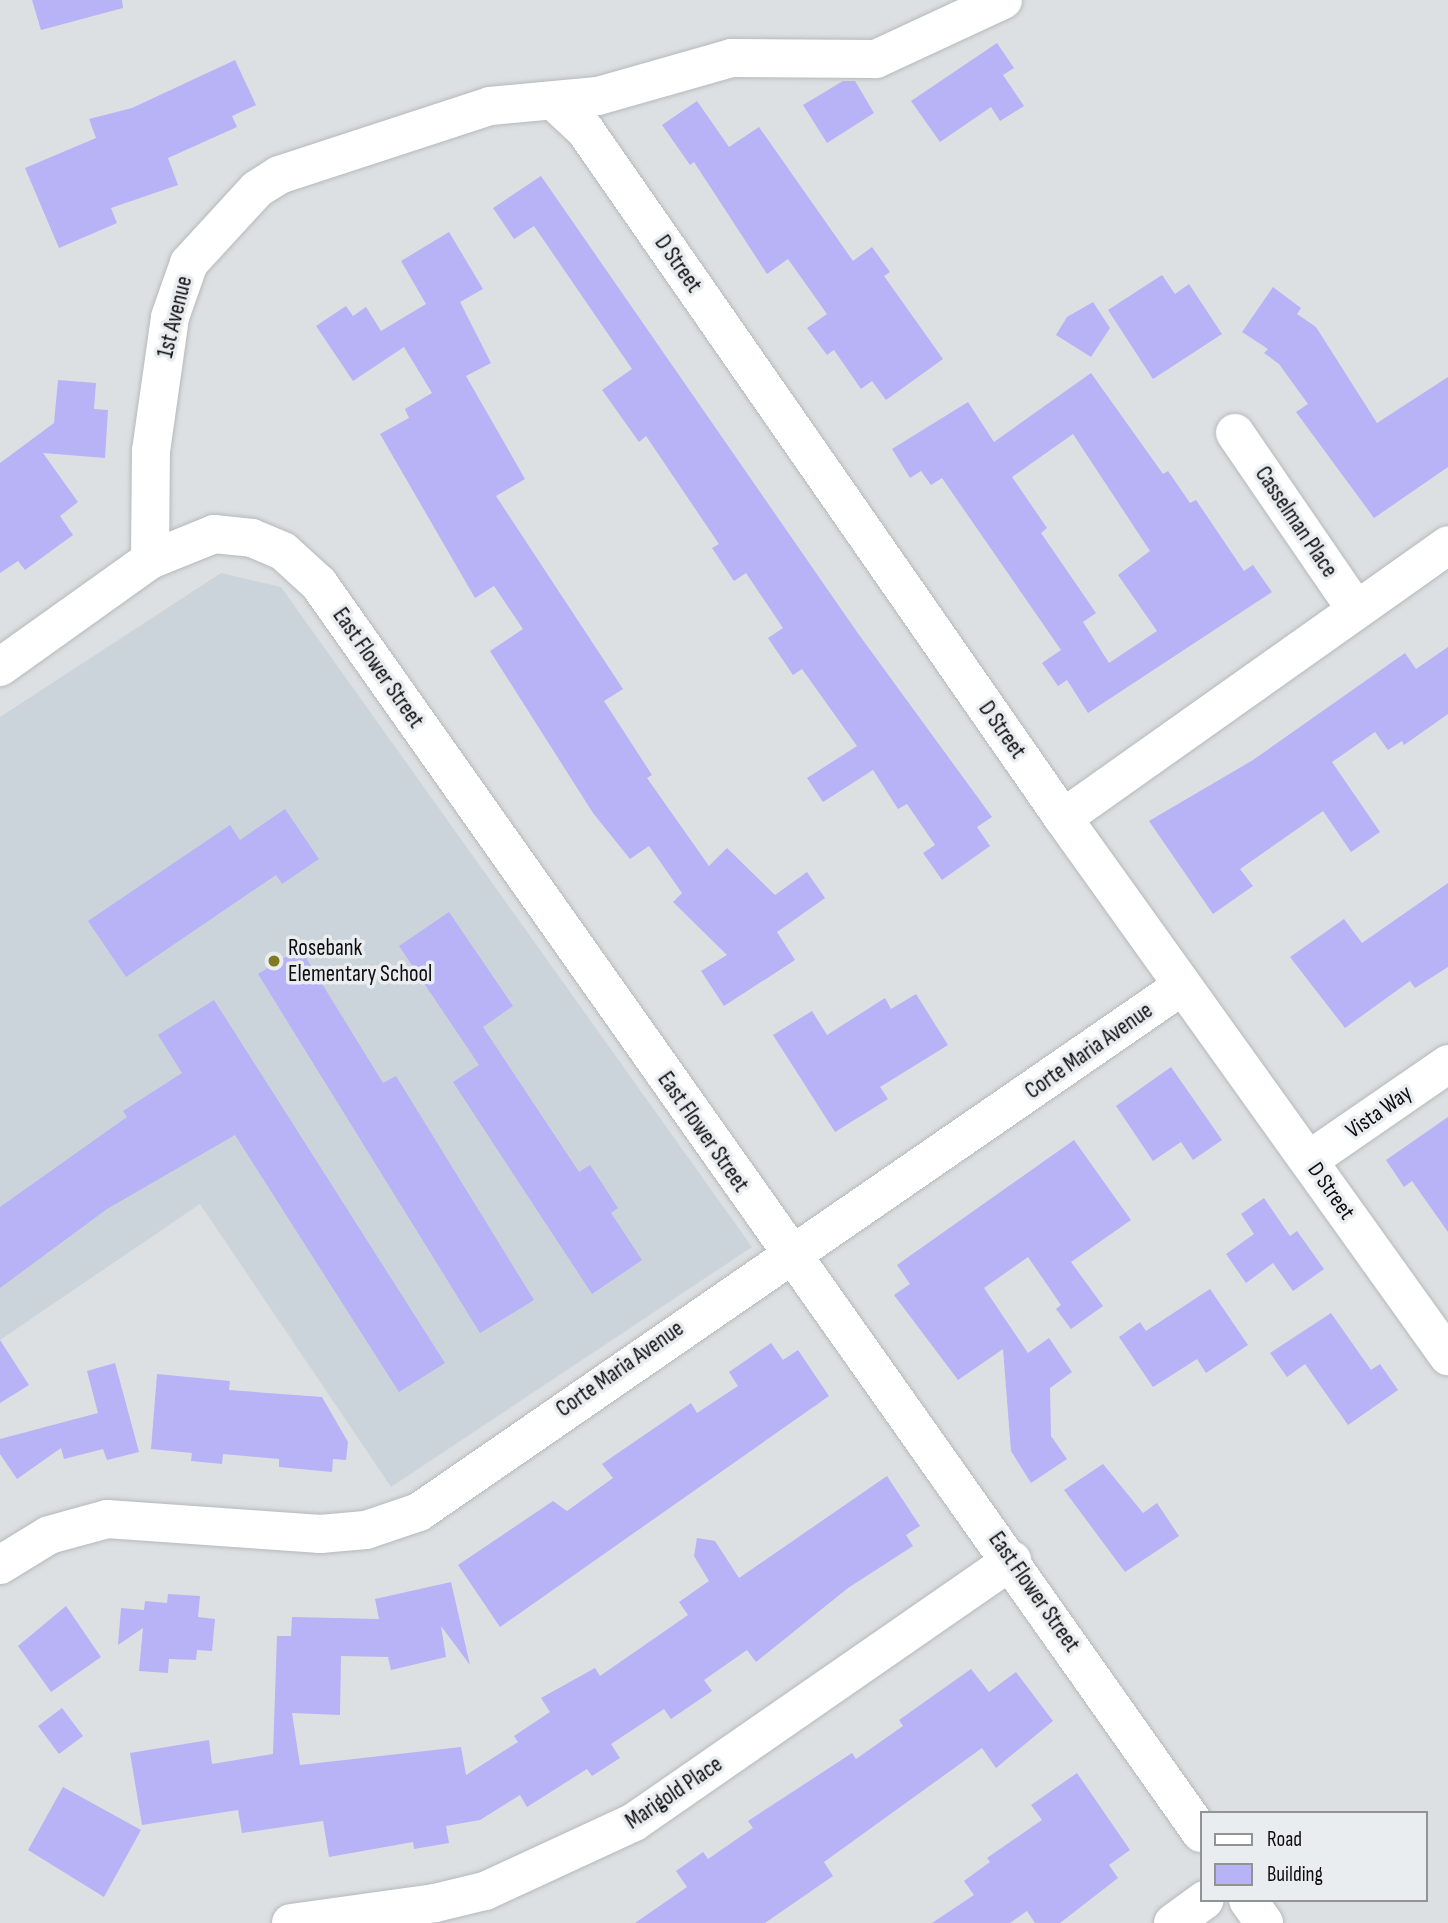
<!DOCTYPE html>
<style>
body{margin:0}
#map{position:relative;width:1448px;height:1923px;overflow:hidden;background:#dde0e2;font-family:"Sofia Sans Condensed",sans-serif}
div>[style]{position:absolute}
.built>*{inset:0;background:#cbd4db}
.building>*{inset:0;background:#b8b2f6}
.roads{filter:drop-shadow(0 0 2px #b6b9bb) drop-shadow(0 0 2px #b6b9bb)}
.minor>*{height:38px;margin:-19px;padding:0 19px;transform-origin:19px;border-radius:19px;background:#fff}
.dots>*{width:19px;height:19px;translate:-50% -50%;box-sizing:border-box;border:4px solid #eaedef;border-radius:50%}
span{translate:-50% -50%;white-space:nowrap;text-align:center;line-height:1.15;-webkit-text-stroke:7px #eaedef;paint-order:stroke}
.street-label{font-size:23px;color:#0c0d0e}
.poi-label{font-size:23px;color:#0c0d0e}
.left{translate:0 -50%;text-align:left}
.legend{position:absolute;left:1200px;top:1811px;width:228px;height:91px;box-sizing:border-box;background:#eaedef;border:2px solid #919395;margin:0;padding:9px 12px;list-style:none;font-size:21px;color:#0c0d0e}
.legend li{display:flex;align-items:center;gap:14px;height:35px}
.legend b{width:35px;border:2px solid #919395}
</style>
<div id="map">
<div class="built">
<i style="clip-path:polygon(221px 573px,281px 587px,752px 1247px,391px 1487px,200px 1204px,0 1340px,0 717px)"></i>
</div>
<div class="building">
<i style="clip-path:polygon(32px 0,122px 0,123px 8px,41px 30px)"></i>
<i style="clip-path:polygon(997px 43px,1014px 68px,1003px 75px,1024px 106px,1000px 121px,991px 107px,940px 142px,911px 101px)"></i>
<i style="clip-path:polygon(235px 60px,256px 105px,232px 116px,237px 127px,168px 158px,178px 185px,111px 208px,117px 223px,59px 248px,25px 168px,96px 138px,89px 119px,132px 108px)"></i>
<i style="clip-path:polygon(843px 81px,855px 81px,874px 113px,827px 143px,803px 105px)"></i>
<i style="clip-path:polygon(697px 101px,729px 147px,759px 127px,853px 261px,872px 247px,890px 272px,884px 276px,943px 359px,886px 400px,872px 381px,861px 389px,834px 350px,827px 355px,807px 328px,827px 314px,788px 259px,767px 274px,694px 162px,690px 165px,662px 125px)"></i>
<i style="clip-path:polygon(541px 176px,857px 632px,992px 817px,977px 827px,990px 846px,942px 880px,923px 853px,935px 845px,907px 804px,898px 809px,873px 770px,823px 802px,807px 778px,857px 746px,802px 669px,793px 675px,768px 638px,783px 628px,746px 573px,734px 581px,712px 548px,719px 544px,646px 436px,639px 442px,602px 390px,632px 369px,534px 226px,514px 239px,493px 208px)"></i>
<i style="clip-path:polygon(449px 232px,483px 289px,460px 302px,491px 363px,466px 376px,525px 479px,496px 496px,623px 689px,604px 701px,652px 775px,647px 778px,709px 866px,727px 848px,775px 895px,807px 872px,825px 898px,777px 932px,795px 960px,724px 1006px,701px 971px,727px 955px,673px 902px,682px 893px,649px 846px,630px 859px,593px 813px,490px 651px,523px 629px,494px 586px,475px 598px,380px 434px,409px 418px,405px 409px,432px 393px,404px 347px,353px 381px,316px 326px,346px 306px,353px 316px,366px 307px,381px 331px,426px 304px,401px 261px)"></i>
<i style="clip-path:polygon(1162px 275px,1175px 294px,1189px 284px,1222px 334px,1153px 379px,1108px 310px)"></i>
<i style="clip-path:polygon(1273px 287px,1301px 308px,1297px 314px,1316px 327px,1377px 423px,1448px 377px,1448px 467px,1374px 518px,1296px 412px,1308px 404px,1279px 364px,1264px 353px,1268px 349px,1242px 332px)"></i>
<i style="clip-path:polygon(1093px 302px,1110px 328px,1091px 357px,1056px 335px,1067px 317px)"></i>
<i style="clip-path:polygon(evenodd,1091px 373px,1163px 474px,1168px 471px,1190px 503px,1196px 500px,1244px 571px,1253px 565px,1272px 592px,1088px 713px,1067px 680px,1058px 686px,1042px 663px,1061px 650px,942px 478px,931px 485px,921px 471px,910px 478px,892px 449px,968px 402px,994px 442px,1091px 373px,1073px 434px,1150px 551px,1118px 575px,1157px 631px,1109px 663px,1083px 622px,1096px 613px,1041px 533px,1047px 528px,1012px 477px,1073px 434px)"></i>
<i style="clip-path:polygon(58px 380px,96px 383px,94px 409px,108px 410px,105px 458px,43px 453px,78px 502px,60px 516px,73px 535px,25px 570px,18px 561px,0 573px,0 463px,54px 423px)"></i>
<i style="clip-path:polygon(1448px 647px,1448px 714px,1404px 745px,1402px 741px,1388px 750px,1375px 732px,1332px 762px,1380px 832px,1351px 852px,1323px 811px,1240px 869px,1253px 886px,1213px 914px,1149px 821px,1253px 760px,1405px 653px,1416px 669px)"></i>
<i style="clip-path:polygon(285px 809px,319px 859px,282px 884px,276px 875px,126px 977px,88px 921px,230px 825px,240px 840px)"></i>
<i style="clip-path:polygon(1448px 883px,1448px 967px,1415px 988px,1410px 981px,1345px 1028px,1290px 957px,1344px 919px,1362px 943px)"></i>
<i style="clip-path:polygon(449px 912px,513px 1006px,483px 1027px,579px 1172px,590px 1165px,618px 1208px,611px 1213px,642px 1260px,592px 1294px,453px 1082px,479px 1065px,399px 946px)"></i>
<i style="clip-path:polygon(300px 948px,383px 1083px,396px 1076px,534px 1300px,480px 1333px,258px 974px)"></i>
<i style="clip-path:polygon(916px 994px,948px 1045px,880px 1087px,888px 1099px,835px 1132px,773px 1035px,812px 1011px,827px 1035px,885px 998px,891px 1009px)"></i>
<i style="clip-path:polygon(214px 1000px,445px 1363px,399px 1392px,235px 1135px,107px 1209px,0 1288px,0 1207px,127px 1117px,123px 1111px,182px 1073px,158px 1035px)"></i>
<i style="clip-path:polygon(1171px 1067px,1222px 1140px,1193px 1160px,1181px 1142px,1153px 1161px,1116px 1106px)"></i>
<i style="clip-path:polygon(1448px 1117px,1448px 1232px,1412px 1181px,1404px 1187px,1386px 1160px)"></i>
<i style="clip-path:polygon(1074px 1140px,1131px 1220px,1071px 1262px,1103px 1306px,1071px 1329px,1056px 1309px,1061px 1305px,1028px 1257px,984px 1288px,1028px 1353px,1049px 1338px,1072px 1372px,1050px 1388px,1051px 1436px,1067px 1459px,1031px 1483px,1011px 1451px,1003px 1349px,958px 1380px,894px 1295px,910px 1284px,897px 1265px)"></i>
<i style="clip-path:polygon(1264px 1198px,1290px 1236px,1297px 1231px,1324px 1269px,1293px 1291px,1273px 1263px,1246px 1283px,1226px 1254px,1254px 1234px,1241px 1214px)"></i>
<i style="clip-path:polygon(1210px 1289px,1248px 1345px,1206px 1373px,1197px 1359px,1153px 1387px,1119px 1337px,1140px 1322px,1146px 1331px)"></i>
<i style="clip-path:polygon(1331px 1313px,1371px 1370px,1380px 1364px,1398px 1390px,1348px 1425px,1305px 1364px,1287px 1377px,1270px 1353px)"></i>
<i style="clip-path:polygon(0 1340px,29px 1385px,0 1403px)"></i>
<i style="clip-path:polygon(771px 1343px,783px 1360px,798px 1350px,829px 1396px,500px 1627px,458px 1565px,553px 1501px,567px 1511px,613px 1478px,602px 1464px,691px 1403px,697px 1413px,738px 1386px,729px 1372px)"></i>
<i style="clip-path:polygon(115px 1363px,139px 1452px,107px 1460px,103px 1449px,64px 1459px,61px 1448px,17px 1479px,0 1454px,0 1439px,98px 1413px,87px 1371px)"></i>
<i style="clip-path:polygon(157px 1374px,230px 1381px,229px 1390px,322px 1397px,348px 1442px,346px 1460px,333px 1459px,332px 1472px,279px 1467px,279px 1459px,223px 1454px,222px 1464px,191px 1461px,192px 1453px,151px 1449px)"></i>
<i style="clip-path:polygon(1103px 1464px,1143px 1513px,1157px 1503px,1179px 1536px,1125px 1572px,1064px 1490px)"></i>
<i style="clip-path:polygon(887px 1476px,920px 1526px,906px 1535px,913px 1546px,848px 1588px,756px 1662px,747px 1650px,704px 1680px,712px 1691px,671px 1719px,664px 1709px,611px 1744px,620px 1758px,592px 1776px,587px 1769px,527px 1807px,520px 1795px,480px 1820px,446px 1826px,449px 1843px,414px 1849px,413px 1842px,329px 1857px,323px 1821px,242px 1833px,238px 1810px,142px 1825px,130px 1753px,209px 1740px,212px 1764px,273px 1754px,277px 1636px,291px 1636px,292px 1617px,379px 1619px,375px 1599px,451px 1582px,470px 1665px,441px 1626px,446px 1657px,391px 1670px,388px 1657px,341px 1656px,340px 1715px,292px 1713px,300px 1765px,461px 1747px,466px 1775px,518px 1742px,514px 1736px,550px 1712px,541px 1698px,595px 1668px,600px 1676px,688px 1615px,679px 1602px,709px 1581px,694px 1556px,697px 1538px,715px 1541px,739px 1578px)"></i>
<i style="clip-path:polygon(168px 1594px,200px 1596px,198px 1617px,215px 1619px,212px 1651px,197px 1650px,196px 1660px,169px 1659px,168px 1673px,139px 1671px,143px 1628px,118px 1645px,121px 1608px,144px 1610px,145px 1601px,167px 1603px)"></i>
<i style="clip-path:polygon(66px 1606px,101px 1657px,51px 1692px,18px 1646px)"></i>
<i style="clip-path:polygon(971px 1669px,989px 1692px,1016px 1672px,1053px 1721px,996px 1768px,982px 1748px,824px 1862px,833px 1876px,765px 1923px,635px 1923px,687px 1887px,676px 1871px,703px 1852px,708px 1859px,753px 1828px,748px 1821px,852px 1753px,856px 1759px,903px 1726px,899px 1720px)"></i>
<i style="clip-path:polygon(62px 1708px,83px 1736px,59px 1754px,38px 1726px)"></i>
<i style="clip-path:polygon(1077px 1773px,1130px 1850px,1109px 1865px,1118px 1878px,1060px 1923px,1035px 1923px,1027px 1911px,1010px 1923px,932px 1923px,974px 1895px,964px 1881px,990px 1862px,987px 1858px,1042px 1820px,1031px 1805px)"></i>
<i style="clip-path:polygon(63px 1787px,141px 1830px,104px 1897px,28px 1850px)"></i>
</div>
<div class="roads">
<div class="minor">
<i style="left:557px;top:104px;width:38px;rotate:43deg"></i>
<i style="left:585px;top:130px;width:838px;rotate:55.21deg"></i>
<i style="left:1063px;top:818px;width:662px;rotate:54.41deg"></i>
<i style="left:1235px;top:433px;width:214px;rotate:55.6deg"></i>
<i style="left:150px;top:560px;width:69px;rotate:-22.1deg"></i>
<i style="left:214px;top:534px;width:38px;rotate:6deg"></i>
<i style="left:252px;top:538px;width:34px;rotate:23deg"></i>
<i style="left:283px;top:551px;width:49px;rotate:42.5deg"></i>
<i style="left:319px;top:584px;width:1529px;rotate:54.77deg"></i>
<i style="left:0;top:667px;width:184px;rotate:-35.5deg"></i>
<i style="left:150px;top:560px;width:109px;rotate:-89.5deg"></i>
<i style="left:151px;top:451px;width:135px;rotate:-81.9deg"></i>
<i style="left:170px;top:317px;width:57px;rotate:-70.6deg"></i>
<i style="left:189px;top:263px;width:100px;rotate:-47.4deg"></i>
<i style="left:257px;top:189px;width:26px;rotate:-32deg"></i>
<i style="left:279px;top:175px;width:222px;rotate:-18.1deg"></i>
<i style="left:490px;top:106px;width:108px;rotate:-5.3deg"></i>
<i style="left:598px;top:96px;width:138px;rotate:-15.9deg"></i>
<i style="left:731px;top:58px;width:145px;rotate:0.4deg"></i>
<i style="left:876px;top:59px;width:140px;rotate:-24.9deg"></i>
<i style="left:1063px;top:818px;width:472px;rotate:-35.3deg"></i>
<i style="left:1309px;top:1160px;width:169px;rotate:-34.6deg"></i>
<i style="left:0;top:1565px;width:57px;rotate:-31.5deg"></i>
<i style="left:49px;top:1535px;width:60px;rotate:-15.4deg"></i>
<i style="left:107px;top:1519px;width:214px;rotate:4deg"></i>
<i style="left:320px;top:1534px;width:46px;rotate:-5deg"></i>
<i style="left:366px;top:1530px;width:56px;rotate:-18.8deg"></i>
<i style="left:419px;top:1512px;width:927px;rotate:-34.58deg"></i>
<i style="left:1248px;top:1900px;width:28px;rotate:55deg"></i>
<i style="left:291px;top:1923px;width:145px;rotate:-7.9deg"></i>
<i style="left:435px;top:1903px;width:51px;rotate:-13.5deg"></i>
<i style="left:485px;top:1891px;width:164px;rotate:-24.8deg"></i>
<i style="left:634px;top:1822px;width:460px;rotate:-34.7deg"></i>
<i style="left:1173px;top:1923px;width:39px;rotate:-36deg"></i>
</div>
</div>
<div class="dots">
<i style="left:274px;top:961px;background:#807a20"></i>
</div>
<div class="street-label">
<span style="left:678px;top:264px;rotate:55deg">D Street</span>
<span style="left:175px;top:317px;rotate:-76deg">1st Avenue</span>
<span style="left:1296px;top:522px;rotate:56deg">Casselman Place</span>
<span style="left:378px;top:668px;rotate:55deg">East Flower Street</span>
<span style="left:1002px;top:730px;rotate:55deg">D Street</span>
<span style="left:1089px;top:1051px;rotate:-35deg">Corte Maria Avenue</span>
<span style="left:1379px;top:1112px;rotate:-35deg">Vista Way</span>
<span style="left:703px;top:1132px;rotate:55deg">East Flower Street</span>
<span style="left:1331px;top:1191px;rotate:55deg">D Street</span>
<span style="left:620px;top:1369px;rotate:-35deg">Corte Maria Avenue</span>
<span style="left:1034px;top:1592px;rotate:55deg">East Flower Street</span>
<span style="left:674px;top:1793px;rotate:-34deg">Marigold Place</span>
</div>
<div class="poi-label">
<span class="left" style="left:288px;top:961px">Rosebank<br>Elementary School</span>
</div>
<ul class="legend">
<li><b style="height:9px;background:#fff"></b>Road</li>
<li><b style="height:19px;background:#b8b2f6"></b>Building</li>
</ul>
</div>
